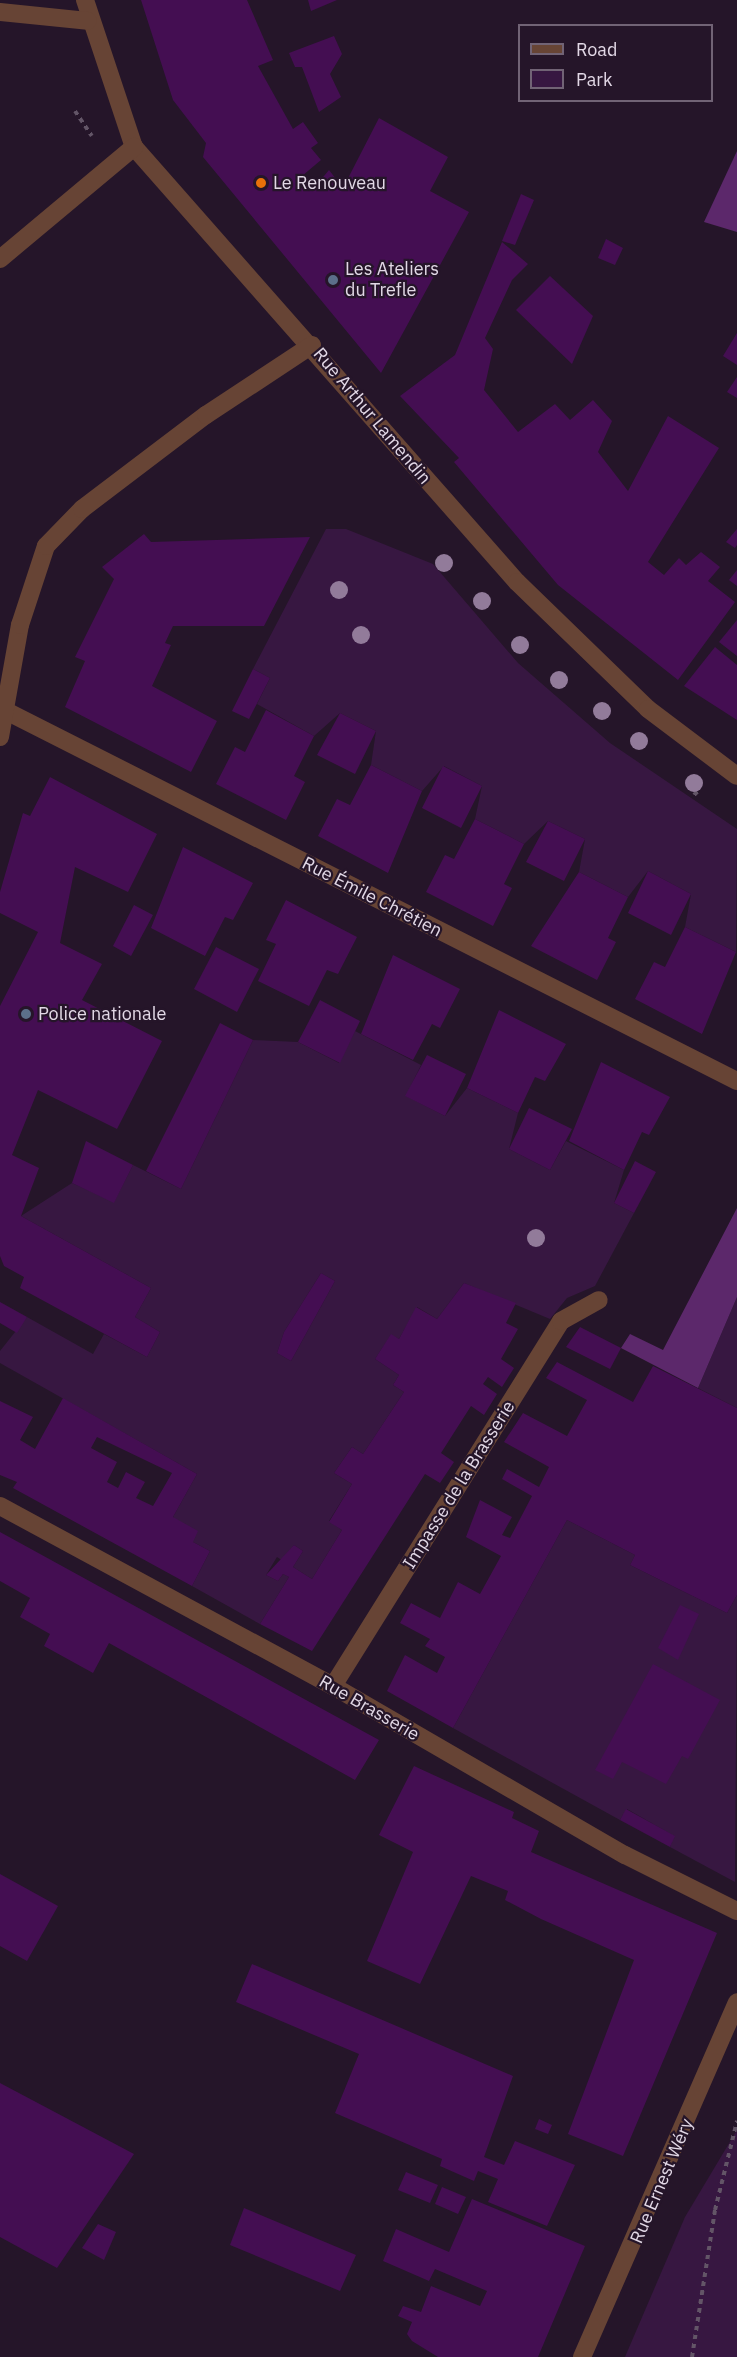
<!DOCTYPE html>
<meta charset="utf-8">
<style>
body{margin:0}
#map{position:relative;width:737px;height:2357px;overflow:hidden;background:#251529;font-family:"IBM Plex Sans",sans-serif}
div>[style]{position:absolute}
.green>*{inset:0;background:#371741}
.forest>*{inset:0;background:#5c286b}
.building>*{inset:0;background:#440e52}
.path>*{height:4px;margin-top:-2px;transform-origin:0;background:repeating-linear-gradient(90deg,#635567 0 4.5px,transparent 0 9px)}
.minor>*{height:18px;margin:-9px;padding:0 9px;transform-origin:9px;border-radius:9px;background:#674435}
.trees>*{width:18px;height:18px;margin:-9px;border-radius:50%;background:#927b9a}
.dots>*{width:16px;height:16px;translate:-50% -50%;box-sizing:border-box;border:3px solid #251529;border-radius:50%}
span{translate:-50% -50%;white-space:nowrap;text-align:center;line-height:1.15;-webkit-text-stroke:4.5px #251529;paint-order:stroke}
.poi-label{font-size:18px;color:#e2d8e6}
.left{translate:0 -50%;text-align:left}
.street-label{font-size:18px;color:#e2d8e6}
.legend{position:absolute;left:518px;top:24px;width:195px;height:78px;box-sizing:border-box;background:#251529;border:2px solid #716375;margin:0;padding:8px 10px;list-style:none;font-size:18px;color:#e2d8e6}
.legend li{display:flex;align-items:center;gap:12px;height:30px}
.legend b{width:30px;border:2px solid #716375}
</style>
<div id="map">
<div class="green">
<i style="clip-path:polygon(326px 529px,346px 529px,433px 564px,518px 663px,610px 743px,737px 829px,736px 952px,685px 927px,691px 894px,648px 871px,628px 897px,579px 872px,585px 839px,548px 821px,524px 844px,475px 819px,482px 786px,444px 766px,422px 791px,371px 765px,376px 731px,340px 713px,314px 736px,257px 704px,270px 678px,253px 669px)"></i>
<i style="clip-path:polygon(evenodd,355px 1031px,421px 1065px,406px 1096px,445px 1116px,467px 1088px,518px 1113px,509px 1149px,550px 1170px,566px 1141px,624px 1170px,614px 1203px,634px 1213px,595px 1286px,567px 1298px,550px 1319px,464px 1283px,437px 1319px,417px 1307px,399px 1339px,391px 1335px,375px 1359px,399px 1375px,393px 1385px,404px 1392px,363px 1454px,352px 1447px,334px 1473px,352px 1484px,329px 1521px,342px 1530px,312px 1579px,293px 1567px,303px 1551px,294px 1545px,283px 1561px,277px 1557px,266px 1575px,278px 1581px,283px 1574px,289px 1577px,260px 1624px,192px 1586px,210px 1551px,193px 1542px,173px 1517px,197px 1474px,0 1363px,0 1351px,27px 1317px,93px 1354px,104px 1334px,147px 1357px,160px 1332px,135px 1317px,151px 1288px,21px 1216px,72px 1183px,114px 1202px,133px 1165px,181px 1189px,253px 1040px,298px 1042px,339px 1063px,355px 1031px,321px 1273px,335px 1281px,291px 1361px,277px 1353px,284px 1332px,321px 1273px)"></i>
<i style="clip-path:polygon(737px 1297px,737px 1408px,698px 1388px)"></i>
<i style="clip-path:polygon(567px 1520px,635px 1555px,630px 1565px,727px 1613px,737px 1595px,735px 1882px,670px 1847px,674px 1836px,627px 1809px,620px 1820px,453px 1728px)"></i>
<i style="clip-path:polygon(737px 2130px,737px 2357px,625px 2357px,685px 2217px)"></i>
</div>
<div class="forest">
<i style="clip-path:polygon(737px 151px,737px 232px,704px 222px)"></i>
<i style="clip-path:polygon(737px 1208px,737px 1297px,698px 1388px,621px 1348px,630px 1334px,663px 1350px)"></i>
</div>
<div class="building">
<i style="clip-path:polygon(141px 0,247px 0,273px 60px,258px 66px,293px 129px,303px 122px,318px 143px,311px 148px,321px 160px,302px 176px,313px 189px,329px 170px,343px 188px,379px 118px,448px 157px,430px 191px,469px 212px,381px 373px,203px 157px,206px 143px,173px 100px)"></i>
<i style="clip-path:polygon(308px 0,337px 0,311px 11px)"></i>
<i style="clip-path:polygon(334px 36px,342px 54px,330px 74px,341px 97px,319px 112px,302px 67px,295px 67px,289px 53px)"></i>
<i style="clip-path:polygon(521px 194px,534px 200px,515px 245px,502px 241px)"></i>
<i style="clip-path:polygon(606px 239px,623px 248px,615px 265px,598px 258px)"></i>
<i style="clip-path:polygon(502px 242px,528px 264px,512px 280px,485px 338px,493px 349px,484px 390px,518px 432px,555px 404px,570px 420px,593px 400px,612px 421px,598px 452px,628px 491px,668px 416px,719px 448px,648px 562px,664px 575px,679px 558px,686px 565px,701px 552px,720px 567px,708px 581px,735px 602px,678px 680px,558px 585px,454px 462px,459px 458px,400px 396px,455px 355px)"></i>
<i style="clip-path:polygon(550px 276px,593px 316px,572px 364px,516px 310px)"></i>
<i style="clip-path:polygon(737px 333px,737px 365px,723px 356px)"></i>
<i style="clip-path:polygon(737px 377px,737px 398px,727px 392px)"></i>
<i style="clip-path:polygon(737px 529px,737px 545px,735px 548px,726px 542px)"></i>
<i style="clip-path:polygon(144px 534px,151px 542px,310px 537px,264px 626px,173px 626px,165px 643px,171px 645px,152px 686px,217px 721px,191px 772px,65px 707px,85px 661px,75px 657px,114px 579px,102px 567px)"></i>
<i style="clip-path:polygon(737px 570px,737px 586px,729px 580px)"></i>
<i style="clip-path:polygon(737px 620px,737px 656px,719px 642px)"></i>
<i style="clip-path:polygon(715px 647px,737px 665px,737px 720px,684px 686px)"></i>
<i style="clip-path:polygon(253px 669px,270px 678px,249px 719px,232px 711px)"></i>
<i style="clip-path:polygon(266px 710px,314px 736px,294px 776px,305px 782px,286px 820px,216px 784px,235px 747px,245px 752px)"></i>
<i style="clip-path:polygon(340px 713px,376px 731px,355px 774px,317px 755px)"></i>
<i style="clip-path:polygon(371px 765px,422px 791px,388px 873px,318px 836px,337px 799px,350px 805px)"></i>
<i style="clip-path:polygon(443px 766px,482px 786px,461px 828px,422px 808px)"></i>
<i style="clip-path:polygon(50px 777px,157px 834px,128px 892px,75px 867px,60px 943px,102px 964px,82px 1000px,162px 1041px,117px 1129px,38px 1090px,12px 1155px,39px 1168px,21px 1216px,151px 1288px,135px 1317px,160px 1332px,147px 1357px,20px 1288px,24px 1277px,4px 1266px,0 1256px,0 1006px,38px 932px,0 913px,0 892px,23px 813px,30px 816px)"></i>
<i style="clip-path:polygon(475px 819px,524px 844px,504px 884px,512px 888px,493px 926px,426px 892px,445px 855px,454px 859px)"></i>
<i style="clip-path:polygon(548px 821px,585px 839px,564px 881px,526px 862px)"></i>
<i style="clip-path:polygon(183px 847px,253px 883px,233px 920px,225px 917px,205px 956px,151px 928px)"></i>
<i style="clip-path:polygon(648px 871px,691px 894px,671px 935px,628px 913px)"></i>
<i style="clip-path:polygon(579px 872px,628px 897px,608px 938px,616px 942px,597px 980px,531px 946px)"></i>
<i style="clip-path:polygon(286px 900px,357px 937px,338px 974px,327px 970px,309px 1006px,258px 981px,276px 944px,266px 940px)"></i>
<i style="clip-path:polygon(134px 905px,153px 915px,131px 956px,113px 946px)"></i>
<i style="clip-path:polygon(685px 927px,736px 952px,702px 1034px,635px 999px,654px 962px,665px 967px)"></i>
<i style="clip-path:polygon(216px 947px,259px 969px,237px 1012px,194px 989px)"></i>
<i style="clip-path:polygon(393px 955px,460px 989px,440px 1028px,432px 1024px,413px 1060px,361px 1034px)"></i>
<i style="clip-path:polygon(320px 1000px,360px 1021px,340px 1063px,298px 1042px)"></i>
<i style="clip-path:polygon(499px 1010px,566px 1044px,545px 1081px,535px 1077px,518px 1113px,467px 1088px)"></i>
<i style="clip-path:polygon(220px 1023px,253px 1040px,181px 1189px,146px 1171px)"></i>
<i style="clip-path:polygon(427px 1055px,466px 1074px,445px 1116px,405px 1096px)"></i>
<i style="clip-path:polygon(601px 1062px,670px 1097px,649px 1135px,642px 1132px,624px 1170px,569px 1141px)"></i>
<i style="clip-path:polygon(529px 1108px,572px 1129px,550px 1170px,509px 1149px)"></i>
<i style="clip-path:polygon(86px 1141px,133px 1165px,114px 1203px,72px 1183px)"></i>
<i style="clip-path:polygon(635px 1161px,656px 1172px,634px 1213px,614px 1203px)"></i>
<i style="clip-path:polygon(321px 1273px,335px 1281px,291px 1361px,277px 1353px,284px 1332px)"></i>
<i style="clip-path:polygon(464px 1283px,516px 1303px,506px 1323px,518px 1329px,501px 1359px,514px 1368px,502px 1387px,488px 1377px,483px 1384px,497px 1394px,484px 1415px,471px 1406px,441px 1453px,454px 1462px,440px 1483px,425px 1474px,312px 1651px,260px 1624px,289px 1577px,283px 1574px,278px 1581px,266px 1575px,294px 1545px,303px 1551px,293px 1567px,312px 1579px,342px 1530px,329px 1522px,352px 1484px,334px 1473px,352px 1447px,363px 1454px,404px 1392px,393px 1385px,399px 1375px,375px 1359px,391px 1334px,399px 1339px,416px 1307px,437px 1319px)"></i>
<i style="clip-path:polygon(0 1302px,27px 1317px,17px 1333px,0 1323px)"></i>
<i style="clip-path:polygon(580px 1327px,621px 1348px,610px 1369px,566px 1347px)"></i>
<i style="clip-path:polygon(557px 1362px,633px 1402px,653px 1366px,737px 1408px,737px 1595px,727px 1613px,630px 1565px,635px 1555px,567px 1520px,453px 1728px,387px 1691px,405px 1655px,437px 1673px,445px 1657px,425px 1646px,430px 1639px,400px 1623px,411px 1603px,440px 1618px,458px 1582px,480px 1594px,501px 1556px,466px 1537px,480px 1500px,512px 1517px,502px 1535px,510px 1538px,532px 1496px,502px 1479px,507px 1469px,539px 1487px,549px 1467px,504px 1442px,523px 1413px,567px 1436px,587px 1400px,546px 1378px)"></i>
<i style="clip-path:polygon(evenodd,63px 1398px,197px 1474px,173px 1517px,198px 1531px,193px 1542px,210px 1551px,192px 1586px,13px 1488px,17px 1482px,0 1475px,0 1401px,33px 1417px,20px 1440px,35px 1449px,63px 1398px,97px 1437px,172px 1473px,153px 1506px,136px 1498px,145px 1482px,126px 1472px,118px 1488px,107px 1482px,117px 1462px,91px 1448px,97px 1437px)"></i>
<i style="clip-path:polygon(0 1532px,379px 1740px,355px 1780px,109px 1643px,93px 1673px,44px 1646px,50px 1634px,20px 1617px,30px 1598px,0 1581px)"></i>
<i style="clip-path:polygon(680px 1605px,699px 1614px,678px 1660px,658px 1648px)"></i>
<i style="clip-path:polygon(653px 1664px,720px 1700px,688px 1759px,682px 1756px,666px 1784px,622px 1762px,613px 1779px,595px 1770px)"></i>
<i style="clip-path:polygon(414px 1766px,514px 1812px,512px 1818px,539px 1831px,531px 1852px,717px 1933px,623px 2156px,568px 2134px,634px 1960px,541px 1919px,505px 1900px,508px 1891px,471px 1876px,420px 1984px,367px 1961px,413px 1852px,379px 1835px)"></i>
<i style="clip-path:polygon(626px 1809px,675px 1836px,670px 1847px,620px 1820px)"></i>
<i style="clip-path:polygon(0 1874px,58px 1906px,27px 1961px,0 1946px)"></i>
<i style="clip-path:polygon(252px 1964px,513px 2076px,484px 2157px,504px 2165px,515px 2141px,575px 2165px,547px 2226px,488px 2202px,498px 2179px,478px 2171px,474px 2181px,440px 2166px,442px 2159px,335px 2113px,359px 2054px,236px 2002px)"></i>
<i style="clip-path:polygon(0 2083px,134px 2154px,57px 2268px,0 2237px)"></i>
<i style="clip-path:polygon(539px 2119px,552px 2125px,548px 2134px,535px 2129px)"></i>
<i style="clip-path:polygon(406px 2172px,438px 2185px,430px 2203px,398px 2190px)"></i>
<i style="clip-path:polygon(442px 2187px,466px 2197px,458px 2214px,435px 2204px)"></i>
<i style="clip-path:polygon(472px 2199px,585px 2246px,538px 2357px,438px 2357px,412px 2341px,407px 2334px,412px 2322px,398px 2316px,403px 2306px,421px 2312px,431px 2286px,480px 2306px,487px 2291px,435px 2269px,429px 2281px,383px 2261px,396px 2229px,449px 2252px)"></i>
<i style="clip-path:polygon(244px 2208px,356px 2255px,340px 2291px,230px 2245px)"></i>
<i style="clip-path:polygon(98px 2224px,116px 2232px,104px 2260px,82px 2248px)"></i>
</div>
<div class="path">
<i style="left:75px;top:111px;width:30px;rotate:56deg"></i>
<i style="left:694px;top:795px;width:8px;rotate:-45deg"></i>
<i style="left:692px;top:2357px;width:149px;rotate:-81.1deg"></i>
<i style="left:715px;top:2210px;width:92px;rotate:-76.1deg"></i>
</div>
<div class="minor">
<i style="left:85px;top:0;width:155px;rotate:71.6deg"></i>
<i style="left:134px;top:147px;width:580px;rotate:48.64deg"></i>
<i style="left:517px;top:582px;width:182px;rotate:44.1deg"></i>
<i style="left:648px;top:709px;width:111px;rotate:37deg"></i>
<i style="left:0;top:12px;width:88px;rotate:5.8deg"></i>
<i style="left:0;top:259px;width:175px;rotate:-39.9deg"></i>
<i style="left:8px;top:712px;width:817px;rotate:26.85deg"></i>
<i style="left:0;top:737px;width:114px;rotate:-79.9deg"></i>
<i style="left:20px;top:625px;width:83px;rotate:-71.8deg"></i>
<i style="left:46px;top:546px;width:52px;rotate:-45.8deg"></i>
<i style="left:82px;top:509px;width:156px;rotate:-37.2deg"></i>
<i style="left:206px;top:415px;width:127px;rotate:-33.4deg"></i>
<i style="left:0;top:1506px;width:379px;rotate:28.4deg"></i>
<i style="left:333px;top:1686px;width:337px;rotate:30.1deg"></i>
<i style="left:625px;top:1855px;width:125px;rotate:26.6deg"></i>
<i style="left:333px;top:1686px;width:430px;rotate:-58deg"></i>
<i style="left:561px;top:1321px;width:43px;rotate:-28.9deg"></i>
<i style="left:582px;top:2357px;width:387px;rotate:-66.4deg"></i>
</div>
<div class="trees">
<i style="left:444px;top:563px"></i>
<i style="left:339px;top:590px"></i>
<i style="left:482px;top:601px"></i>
<i style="left:361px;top:635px"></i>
<i style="left:520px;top:645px"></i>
<i style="left:559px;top:680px"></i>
<i style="left:602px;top:711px"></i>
<i style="left:639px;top:741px"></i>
<i style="left:694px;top:783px"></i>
<i style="left:536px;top:1238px"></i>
</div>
<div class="dots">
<i style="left:261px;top:183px;background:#e8710a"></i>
<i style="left:333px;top:280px;background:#5c6f8a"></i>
<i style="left:26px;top:1014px;background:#5c6f8a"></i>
</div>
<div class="poi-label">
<span class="left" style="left:273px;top:183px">Le Renouveau</span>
<span class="left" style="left:345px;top:280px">Les Ateliers<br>du Trefle</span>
<span class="left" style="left:38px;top:1014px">Police nationale</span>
</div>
<div class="street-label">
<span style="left:372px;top:416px;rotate:50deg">Rue Arthur Lamendin</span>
<span style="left:372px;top:897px;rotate:27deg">Rue Émile Chrétien</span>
<span style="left:459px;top:1485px;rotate:-58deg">Impasse de la Brasserie</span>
<span style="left:369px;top:1708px;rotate:30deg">Rue Brasserie</span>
<span style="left:662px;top:2181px;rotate:-67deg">Rue Ernest Wéry</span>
</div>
<ul class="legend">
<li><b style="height:8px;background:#674435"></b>Road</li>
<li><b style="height:16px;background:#371741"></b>Park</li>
</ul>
</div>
